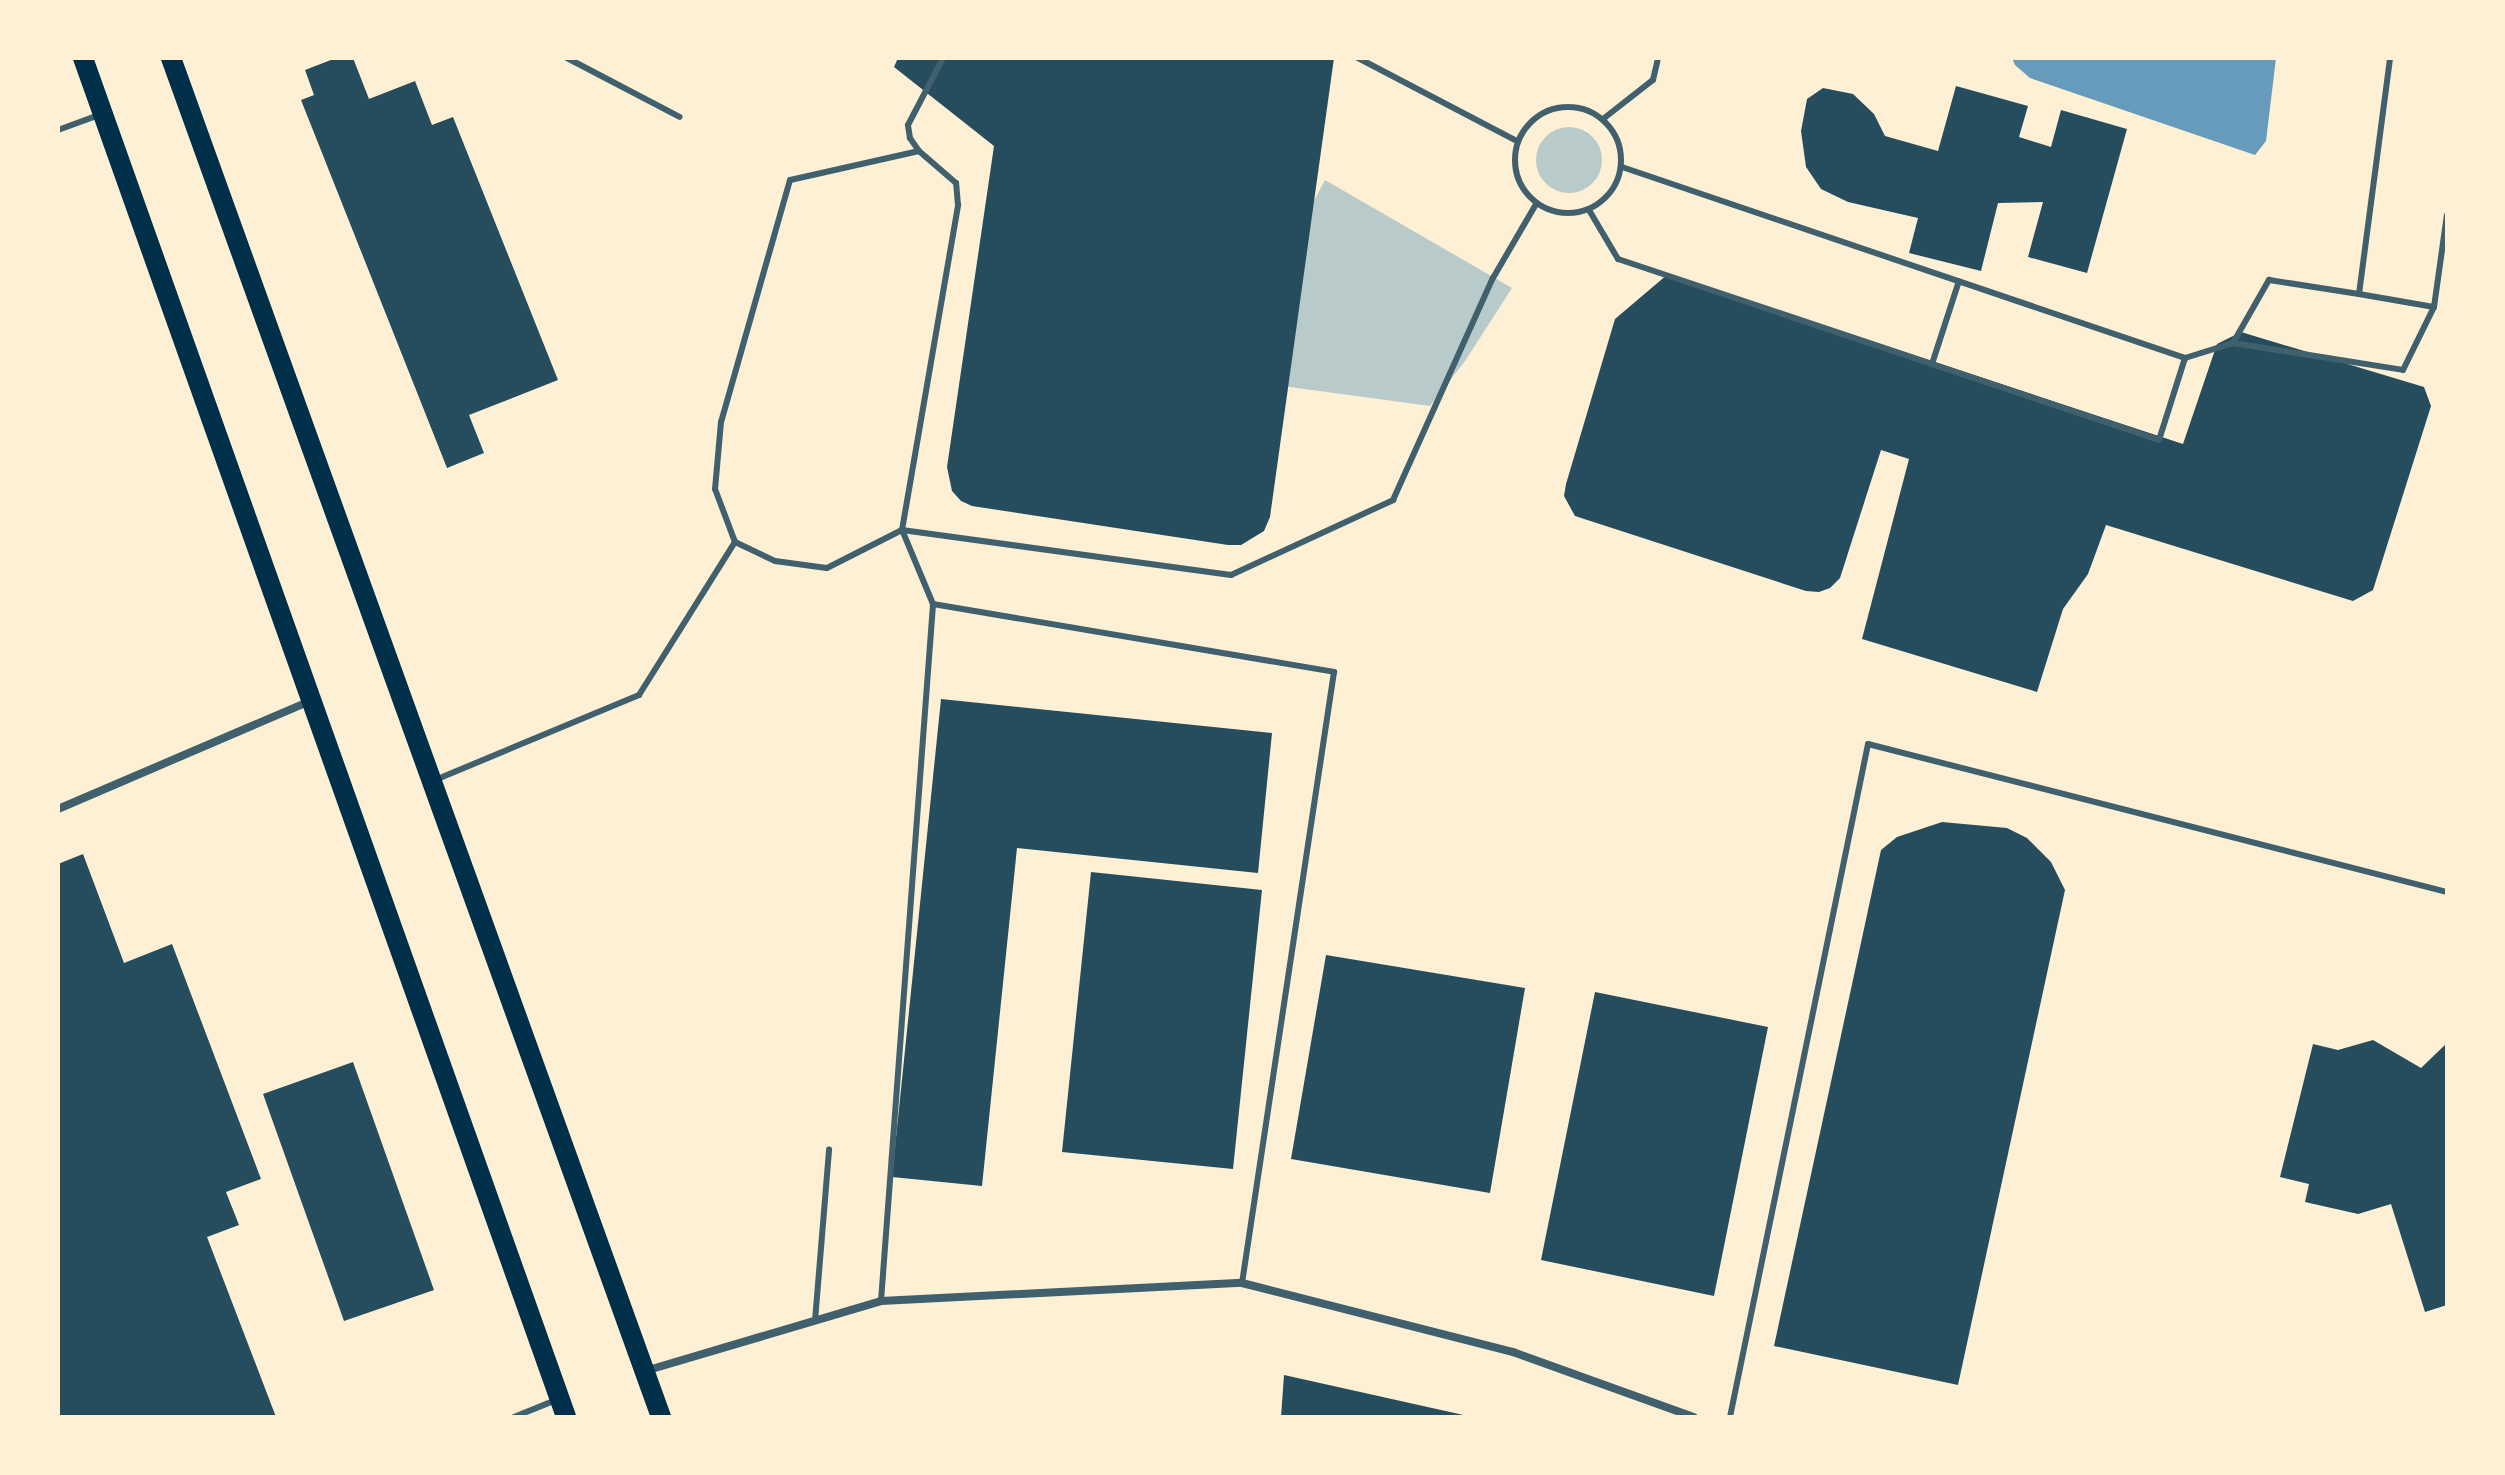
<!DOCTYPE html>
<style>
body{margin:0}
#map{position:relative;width:2505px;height:1475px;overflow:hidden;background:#fdf0d5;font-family:Quicksand,sans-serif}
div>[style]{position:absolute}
.green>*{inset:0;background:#b9caca}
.round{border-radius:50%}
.water>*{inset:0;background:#669bbc}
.building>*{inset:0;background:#264d5e}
.service>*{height:6px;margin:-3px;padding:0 3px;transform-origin:3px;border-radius:3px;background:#3f606c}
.service>.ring{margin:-3px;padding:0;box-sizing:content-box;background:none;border:6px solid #3f606c;border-radius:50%}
.minor>*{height:8px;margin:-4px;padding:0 4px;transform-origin:4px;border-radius:4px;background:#3f606c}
.primary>*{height:20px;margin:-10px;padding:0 10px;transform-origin:10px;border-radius:10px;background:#003049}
span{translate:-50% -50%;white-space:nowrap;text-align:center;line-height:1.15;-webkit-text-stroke:6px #fdf0d5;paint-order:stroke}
.frame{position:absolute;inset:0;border:60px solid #fdf0d5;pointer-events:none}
</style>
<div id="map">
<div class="green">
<i class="round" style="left:1536px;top:127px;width:66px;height:66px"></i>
<i style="clip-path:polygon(1325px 180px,1512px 288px,1465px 361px,1430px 406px,1275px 385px,1260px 301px)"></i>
</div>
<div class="water">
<i style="clip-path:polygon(2012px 58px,2276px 58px,2266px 141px,2255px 155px,2030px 78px,2015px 65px)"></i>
</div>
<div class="building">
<i style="clip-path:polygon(336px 58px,353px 58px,369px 99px,415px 81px,432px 125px,453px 117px,558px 380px,469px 415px,484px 453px,447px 468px,301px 100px,314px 95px,305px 70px)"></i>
<i style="clip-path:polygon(898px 58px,1334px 58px,1270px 517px,1264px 531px,1241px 545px,1228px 545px,972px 506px,961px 501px,952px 491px,947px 467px,994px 146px,894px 67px)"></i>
<i style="clip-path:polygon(1956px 86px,2028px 106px,2019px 137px,2051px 147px,2061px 110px,2127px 129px,2087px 273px,2028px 257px,2043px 202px,1998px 203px,1981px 271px,1909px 253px,1918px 218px,1848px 202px,1821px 189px,1806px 167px,1801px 131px,1807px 99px,1823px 88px,1853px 94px,1874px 114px,1885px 136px,1938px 151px)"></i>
<i style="clip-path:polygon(1668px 274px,2183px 444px,2217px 344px,2241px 332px,2424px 387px,2431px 406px,2373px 590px,2353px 601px,2106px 525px,2088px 574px,2063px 609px,2037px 692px,1862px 639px,1909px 459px,1881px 450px,1840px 578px,1830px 588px,1819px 592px,1806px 591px,1575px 516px,1564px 496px,1566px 484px,1615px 319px)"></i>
<i style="clip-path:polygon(941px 699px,1272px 733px,1258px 873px,1017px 848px,982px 1186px,892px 1177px)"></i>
<i style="clip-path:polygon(1942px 822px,2007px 828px,2027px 838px,2051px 862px,2065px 890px,1958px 1385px,1774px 1346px,1881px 850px,1897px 837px)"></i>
<i style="clip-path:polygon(83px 854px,124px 963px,172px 944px,261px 1179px,226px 1192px,239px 1225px,207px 1237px,276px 1417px,58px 1417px,58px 864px)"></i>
<i style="clip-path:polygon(1091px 872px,1262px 890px,1233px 1169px,1062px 1152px)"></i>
<i style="clip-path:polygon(1326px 955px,1525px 988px,1490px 1193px,1291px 1159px)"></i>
<i style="clip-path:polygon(1595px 992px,1768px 1027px,1714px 1296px,1541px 1260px)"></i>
<i style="clip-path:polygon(2373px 1040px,2421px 1068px,2447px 1043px,2447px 1305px,2425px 1312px,2391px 1204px,2358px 1214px,2305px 1202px,2309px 1184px,2280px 1177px,2313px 1044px,2338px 1050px)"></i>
<i style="clip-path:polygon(353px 1062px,434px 1290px,344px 1321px,263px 1094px)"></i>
<i style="clip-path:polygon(1284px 1375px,1468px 1416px,1468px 1417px,1281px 1417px)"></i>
</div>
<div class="service">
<i style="left:567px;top:58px;width:127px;rotate:27.6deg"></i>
<i style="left:1358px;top:58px;width:179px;rotate:27.6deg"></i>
<i class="ring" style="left:1515px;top:107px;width:100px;height:100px"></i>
<i style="left:1603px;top:119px;width:63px;rotate:-38deg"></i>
<i style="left:1653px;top:80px;width:23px;rotate:-77deg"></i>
<i style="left:58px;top:130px;width:44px;rotate:-20.1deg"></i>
<i style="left:919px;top:151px;width:132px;rotate:167.3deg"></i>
<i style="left:790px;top:180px;width:252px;rotate:105.9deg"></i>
<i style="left:721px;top:422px;width:67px;rotate:95.1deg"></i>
<i style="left:715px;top:489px;width:57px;rotate:69.3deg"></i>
<i style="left:735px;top:542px;width:44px;rotate:25.4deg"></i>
<i style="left:775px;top:561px;width:52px;rotate:7.7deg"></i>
<i style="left:827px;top:568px;width:84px;rotate:-26.9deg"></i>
<i style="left:902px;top:530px;width:332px;rotate:7.8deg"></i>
<i style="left:1231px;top:575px;width:179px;rotate:-24.8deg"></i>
<i style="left:1393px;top:500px;width:243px;rotate:-65.8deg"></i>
<i style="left:1493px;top:278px;width:86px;rotate:-59.8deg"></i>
<i style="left:1622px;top:167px;width:595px;rotate:18.74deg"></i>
<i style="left:2185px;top:358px;width:50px;rotate:-17.4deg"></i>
<i style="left:2233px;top:343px;width:172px;rotate:9deg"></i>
<i style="left:2403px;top:370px;width:70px;rotate:-63.8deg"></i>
<i style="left:2434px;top:307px;width:93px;rotate:-82deg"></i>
<i style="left:1589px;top:210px;width:57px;rotate:59.4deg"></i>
<i style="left:1618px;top:259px;width:570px;rotate:18.5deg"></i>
<i style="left:2159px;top:440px;width:86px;rotate:-72.4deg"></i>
<i style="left:2359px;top:294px;width:76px;rotate:9.8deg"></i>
<i style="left:2233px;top:343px;width:73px;rotate:-60.3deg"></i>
<i style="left:2269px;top:280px;width:91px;rotate:8.8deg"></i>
<i style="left:2359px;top:294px;width:238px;rotate:-82.5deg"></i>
<i style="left:1932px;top:364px;width:87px;rotate:-72deg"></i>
<i style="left:933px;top:604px;width:80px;rotate:-112.7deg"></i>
<i style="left:902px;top:530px;width:330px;rotate:-80.2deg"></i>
<i style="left:958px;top:205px;width:22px;rotate:-95deg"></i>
<i style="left:956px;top:183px;width:49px;rotate:-139.1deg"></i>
<i style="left:919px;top:151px;width:16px;rotate:-125deg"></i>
<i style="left:910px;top:138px;width:13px;rotate:-99deg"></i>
<i style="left:908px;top:125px;width:76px;rotate:-62.4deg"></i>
<i style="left:435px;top:780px;width:221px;rotate:-22.6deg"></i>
<i style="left:639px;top:695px;width:181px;rotate:-57.9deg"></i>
<i style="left:881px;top:1301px;width:699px;rotate:-85.73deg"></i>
<i style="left:933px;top:604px;width:407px;rotate:9.6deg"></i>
<i style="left:1334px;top:672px;width:618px;rotate:98.56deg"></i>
<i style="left:815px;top:1321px;width:172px;rotate:-85.3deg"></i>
<i style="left:514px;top:1417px;width:45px;rotate:-22deg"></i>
<i style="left:1730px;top:1417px;width:687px;rotate:-78.41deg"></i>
<i style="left:1868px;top:744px;width:598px;rotate:14.34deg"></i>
</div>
<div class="minor">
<i style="left:58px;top:809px;width:274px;rotate:-23.2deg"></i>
<i style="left:645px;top:1371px;width:246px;rotate:-16.5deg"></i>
<i style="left:881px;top:1301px;width:361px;rotate:-2.9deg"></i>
<i style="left:1242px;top:1283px;width:280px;rotate:14.3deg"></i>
<i style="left:1513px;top:1352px;width:192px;rotate:19.8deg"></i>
</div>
<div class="primary">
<i style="left:83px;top:58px;width:1442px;rotate:70.43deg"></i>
<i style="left:171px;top:58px;width:1445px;rotate:70.17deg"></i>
</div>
<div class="frame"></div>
</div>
